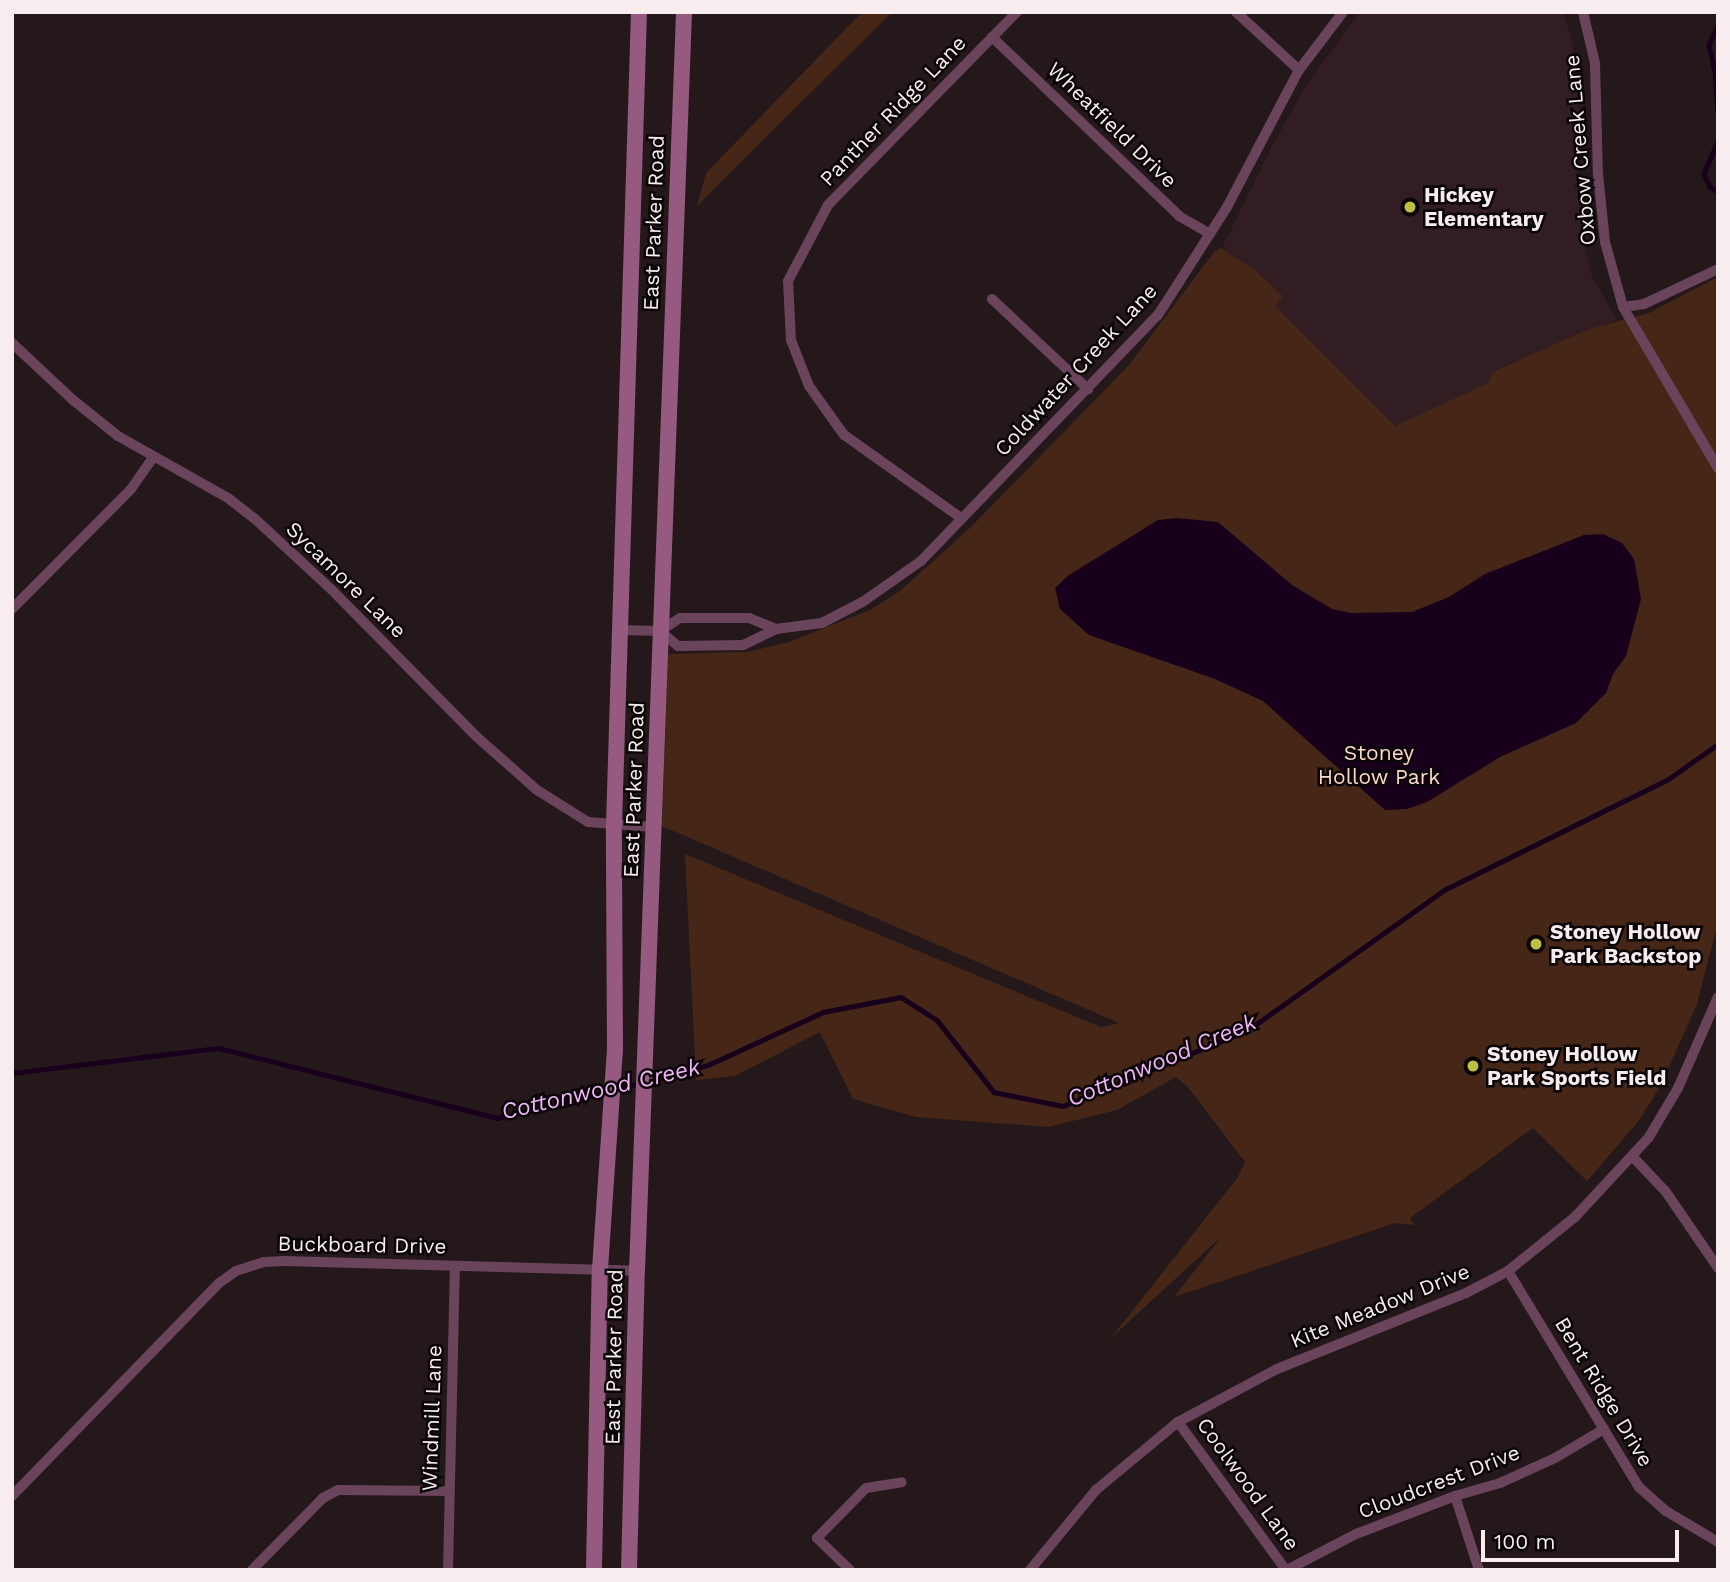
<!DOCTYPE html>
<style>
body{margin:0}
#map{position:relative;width:1730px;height:1582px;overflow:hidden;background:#25181b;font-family:"Work Sans",sans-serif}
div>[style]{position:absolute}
.built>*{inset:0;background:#311d22}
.green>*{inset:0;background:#452617}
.water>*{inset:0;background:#18001d}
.stream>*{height:4.5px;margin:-2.25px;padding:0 2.25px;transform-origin:2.25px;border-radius:2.25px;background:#18001d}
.minor>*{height:10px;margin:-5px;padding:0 5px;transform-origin:5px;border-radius:5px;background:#6a445b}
.secondary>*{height:16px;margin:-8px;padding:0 8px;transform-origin:8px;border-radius:8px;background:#96597f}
.dots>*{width:19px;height:19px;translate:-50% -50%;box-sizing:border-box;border:4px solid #0a0506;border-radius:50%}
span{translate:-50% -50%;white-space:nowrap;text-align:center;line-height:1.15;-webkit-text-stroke:5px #0a0506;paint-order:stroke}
.street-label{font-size:21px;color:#f7edef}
.poi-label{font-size:21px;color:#f7edef;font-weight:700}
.left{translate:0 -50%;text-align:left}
.park-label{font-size:21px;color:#fbd8c9}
.water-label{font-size:23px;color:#efb5f8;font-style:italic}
.frame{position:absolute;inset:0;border:14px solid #f7edef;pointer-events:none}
.scale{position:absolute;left:1481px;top:1530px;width:198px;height:32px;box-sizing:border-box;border:4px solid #f7edef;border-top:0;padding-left:9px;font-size:21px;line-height:24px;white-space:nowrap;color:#f7edef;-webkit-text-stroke:5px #0a0506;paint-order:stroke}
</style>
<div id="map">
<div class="built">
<i style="clip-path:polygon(1360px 12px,1562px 12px,1571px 36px,1578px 75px,1577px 180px,1581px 233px,1592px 277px,1617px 320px,1493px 371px,1489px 383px,1395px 427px,1274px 306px,1282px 296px,1254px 269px,1222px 248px,1271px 148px,1307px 84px)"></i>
</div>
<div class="green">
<i style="clip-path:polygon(862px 12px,892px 12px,697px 206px,706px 173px)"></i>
<i style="clip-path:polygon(1221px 248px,1254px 269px,1283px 296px,1275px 306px,1395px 426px,1488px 383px,1493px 372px,1589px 329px,1649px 313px,1718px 277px,1718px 922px,1697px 1004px,1660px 1087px,1637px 1123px,1587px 1181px,1533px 1128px,1410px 1218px,1414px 1225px,1395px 1223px,1174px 1297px,1221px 1237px,1111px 1338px,1238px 1177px,1245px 1162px,1188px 1087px,1176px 1077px,1117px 1110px,1048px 1127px,916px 1117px,853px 1099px,820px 1032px,735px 1076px,696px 1080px,685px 854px,1101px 1027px,1119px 1023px,662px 826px,668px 654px,747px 652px,789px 642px,870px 610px,900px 591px,972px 526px,1129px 365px,1215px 251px)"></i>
</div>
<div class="water">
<i style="clip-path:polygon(1177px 518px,1218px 522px,1292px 585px,1332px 609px,1351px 613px,1412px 612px,1449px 597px,1485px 574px,1584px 535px,1603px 534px,1622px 543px,1634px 559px,1641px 599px,1626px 656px,1613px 674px,1606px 693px,1576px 723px,1500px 757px,1427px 802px,1407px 809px,1385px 810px,1263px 701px,1215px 679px,1089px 635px,1060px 609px,1055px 588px,1069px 575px,1158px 520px)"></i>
</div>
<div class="stream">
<i style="left:1718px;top:25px;width:22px;rotate:114deg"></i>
<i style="left:1709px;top:45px;width:26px;rotate:77deg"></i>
<i style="left:1715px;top:70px;width:42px;rotate:85.9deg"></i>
<i style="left:1718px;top:141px;width:36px;rotate:113deg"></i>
<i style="left:1704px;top:174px;width:14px;rotate:65deg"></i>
<i style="left:1710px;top:187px;width:9px;rotate:32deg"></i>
<i style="left:12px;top:1073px;width:209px;rotate:-6.9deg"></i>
<i style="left:219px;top:1048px;width:287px;rotate:14.1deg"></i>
<i style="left:497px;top:1118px;width:113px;rotate:-13.3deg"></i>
<i style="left:649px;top:1081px;width:61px;rotate:-15.2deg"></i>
<i style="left:708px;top:1065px;width:127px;rotate:-24.7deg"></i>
<i style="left:823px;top:1012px;width:79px;rotate:-10.9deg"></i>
<i style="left:901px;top:997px;width:43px;rotate:32.6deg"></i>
<i style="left:937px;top:1020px;width:92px;rotate:51.6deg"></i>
<i style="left:994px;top:1092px;width:70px;rotate:11.5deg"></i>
<i style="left:1063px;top:1106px;width:200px;rotate:-22.3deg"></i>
<i style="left:1248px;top:1030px;width:243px;rotate:-35.5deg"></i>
<i style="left:1446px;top:889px;width:246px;rotate:-26.3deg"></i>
<i style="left:1667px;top:780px;width:62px;rotate:-35.2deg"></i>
<i style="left:616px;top:1090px;width:26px;rotate:-16deg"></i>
</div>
<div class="minor">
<i style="left:1236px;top:12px;width:86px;rotate:42.6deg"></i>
<i style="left:1583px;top:12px;width:52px;rotate:76.8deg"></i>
<i style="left:1595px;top:63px;width:111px;rotate:88.5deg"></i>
<i style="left:1598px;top:174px;width:68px;rotate:84.1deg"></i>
<i style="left:1605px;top:242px;width:67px;rotate:74.5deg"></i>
<i style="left:1623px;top:307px;width:187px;rotate:59.5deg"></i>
<i style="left:992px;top:37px;width:259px;rotate:43.7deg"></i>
<i style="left:1179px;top:216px;width:36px;rotate:30deg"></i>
<i style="left:992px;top:299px;width:132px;rotate:43.2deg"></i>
<i style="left:1623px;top:307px;width:21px;rotate:-8deg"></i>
<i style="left:1644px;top:304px;width:82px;rotate:-25.3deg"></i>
<i style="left:12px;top:343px;width:83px;rotate:43.1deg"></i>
<i style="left:73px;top:400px;width:58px;rotate:38.7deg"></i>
<i style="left:118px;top:436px;width:126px;rotate:29.4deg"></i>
<i style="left:228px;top:498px;width:33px;rotate:38deg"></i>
<i style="left:254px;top:518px;width:106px;rotate:42.7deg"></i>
<i style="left:332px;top:590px;width:206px;rotate:45.4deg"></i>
<i style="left:477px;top:737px;width:80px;rotate:41.5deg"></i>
<i style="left:537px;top:790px;width:60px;rotate:32.1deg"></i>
<i style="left:588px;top:822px;width:65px;rotate:4.4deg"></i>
<i style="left:961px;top:518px;width:143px;rotate:-144.6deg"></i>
<i style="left:844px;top:435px;width:60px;rotate:-125.5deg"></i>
<i style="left:809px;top:386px;width:49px;rotate:-111.4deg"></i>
<i style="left:791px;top:340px;width:59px;rotate:-92.9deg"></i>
<i style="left:788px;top:281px;width:86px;rotate:-62.2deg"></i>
<i style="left:828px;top:205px;width:270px;rotate:-45.6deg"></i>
<i style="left:12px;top:609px;width:169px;rotate:-45.2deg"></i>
<i style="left:131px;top:489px;width:39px;rotate:-55deg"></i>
<i style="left:776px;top:629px;width:46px;rotate:-7.4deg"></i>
<i style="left:822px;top:623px;width:47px;rotate:-27.6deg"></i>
<i style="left:864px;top:601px;width:70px;rotate:-35.1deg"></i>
<i style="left:921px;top:561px;width:342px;rotate:-46.1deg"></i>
<i style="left:1158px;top:315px;width:128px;rotate:-57.4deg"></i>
<i style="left:1227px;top:207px;width:155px;rotate:-62.3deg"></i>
<i style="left:1299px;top:70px;width:73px;rotate:-52.8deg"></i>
<i style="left:620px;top:630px;width:40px;rotate:1.4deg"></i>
<i style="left:660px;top:631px;width:24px;rotate:-33deg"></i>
<i style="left:680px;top:618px;width:69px"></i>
<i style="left:749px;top:618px;width:29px;rotate:22deg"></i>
<i style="left:776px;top:629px;width:37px;rotate:154deg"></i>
<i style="left:743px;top:645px;width:65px;rotate:179.1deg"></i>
<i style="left:678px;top:646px;width:23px;rotate:-140deg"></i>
<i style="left:1633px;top:1157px;width:48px;rotate:46.7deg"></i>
<i style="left:1666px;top:1192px;width:92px;rotate:55.6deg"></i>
<i style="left:1508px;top:1271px;width:253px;rotate:58.8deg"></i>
<i style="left:1639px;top:1487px;width:36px;rotate:42deg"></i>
<i style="left:1666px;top:1511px;width:61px;rotate:30.8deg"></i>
<i style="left:1178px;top:1422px;width:183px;rotate:53.9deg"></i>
<i style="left:12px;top:1496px;width:297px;rotate:-45.8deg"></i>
<i style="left:219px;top:1283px;width:21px;rotate:-35deg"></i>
<i style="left:236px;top:1271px;width:29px;rotate:-18deg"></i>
<i style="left:264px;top:1262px;width:20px;rotate:-3deg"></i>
<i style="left:284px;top:1261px;width:353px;rotate:1.6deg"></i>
<i style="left:1455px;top:1496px;width:78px;rotate:72deg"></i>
<i style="left:252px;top:1570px;width:101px;rotate:-45.4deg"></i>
<i style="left:323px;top:1498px;width:17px;rotate:-28deg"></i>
<i style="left:338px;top:1490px;width:110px;rotate:0.5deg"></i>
<i style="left:448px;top:1570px;width:303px;rotate:-88.7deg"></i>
<i style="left:850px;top:1570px;width:46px;rotate:-135.9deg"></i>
<i style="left:817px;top:1538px;width:70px;rotate:-45.6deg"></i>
<i style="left:866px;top:1488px;width:36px;rotate:-9deg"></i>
<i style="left:1030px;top:1570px;width:104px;rotate:-50.5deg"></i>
<i style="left:1096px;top:1490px;width:107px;rotate:-39.7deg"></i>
<i style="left:1178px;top:1422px;width:112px;rotate:-28.2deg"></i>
<i style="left:1277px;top:1369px;width:204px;rotate:-21.9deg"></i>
<i style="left:1466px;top:1293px;width:47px;rotate:-27.6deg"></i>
<i style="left:1508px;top:1271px;width:86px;rotate:-38.9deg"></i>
<i style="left:1575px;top:1217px;width:109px;rotate:-47.2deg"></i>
<i style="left:1649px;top:1137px;width:57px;rotate:-59.4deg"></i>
<i style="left:1678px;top:1088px;width:99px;rotate:-66.3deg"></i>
<i style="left:1287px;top:1570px;width:78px;rotate:-27.6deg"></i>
<i style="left:1356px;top:1534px;width:106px;rotate:-21deg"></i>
<i style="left:1455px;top:1496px;width:47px;rotate:-16.1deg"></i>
<i style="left:1500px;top:1483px;width:60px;rotate:-24.4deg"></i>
<i style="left:1555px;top:1458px;width:57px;rotate:-30.6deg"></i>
</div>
<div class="secondary">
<i style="left:594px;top:1570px;width:301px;rotate:-88.9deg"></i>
<i style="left:600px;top:1269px;width:220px;rotate:-86.1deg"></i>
<i style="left:615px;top:1050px;width:225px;rotate:-90.3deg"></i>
<i style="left:614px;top:825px;width:813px;rotate:-88.24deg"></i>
<i style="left:629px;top:1570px;width:299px;rotate:-88.5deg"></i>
<i style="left:637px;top:1271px;width:1260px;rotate:-87.86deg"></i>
</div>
<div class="dots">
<i style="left:1410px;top:207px;background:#bebf42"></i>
<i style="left:1536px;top:944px;background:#bebf42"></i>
<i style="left:1473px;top:1066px;background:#bebf42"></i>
</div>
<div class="street-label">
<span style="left:893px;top:111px;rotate:-46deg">Panther Ridge Lane</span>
<span style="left:1112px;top:125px;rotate:44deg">Wheatfield Drive</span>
<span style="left:1580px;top:150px;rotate:-95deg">Oxbow Creek Lane</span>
<span style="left:654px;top:223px;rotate:-88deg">East Parker Road</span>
<span style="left:1076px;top:370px;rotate:-47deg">Coldwater Creek Lane</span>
<span style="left:346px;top:580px;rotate:44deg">Sycamore Lane</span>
<span style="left:634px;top:790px;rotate:-88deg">East Parker Road</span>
<span style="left:362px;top:1245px;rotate:1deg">Buckboard Drive</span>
<span style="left:1380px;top:1306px;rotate:-22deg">Kite Meadow Drive</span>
<span style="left:614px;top:1357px;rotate:-89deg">East Parker Road</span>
<span style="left:1604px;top:1392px;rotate:59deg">Bent Ridge Drive</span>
<span style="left:432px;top:1418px;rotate:-88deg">Windmill Lane</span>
<span style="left:1439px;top:1482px;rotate:-21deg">Cloudcrest Drive</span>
<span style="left:1248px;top:1484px;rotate:54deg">Coolwood Lane</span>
</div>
<div class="poi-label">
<span class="left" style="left:1424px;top:207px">Hickey<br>Elementary</span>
<span class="left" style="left:1550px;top:944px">Stoney Hollow<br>Park Backstop</span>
<span class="left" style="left:1487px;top:1066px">Stoney Hollow<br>Park Sports Field</span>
</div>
<div class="park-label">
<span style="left:1379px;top:765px">Stoney<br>Hollow Park</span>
</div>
<div class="water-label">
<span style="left:1162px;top:1061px;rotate:-23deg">Cottonwood Creek</span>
<span style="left:601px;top:1090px;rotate:-13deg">Cottonwood Creek</span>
</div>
<div class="frame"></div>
<div class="scale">100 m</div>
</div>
